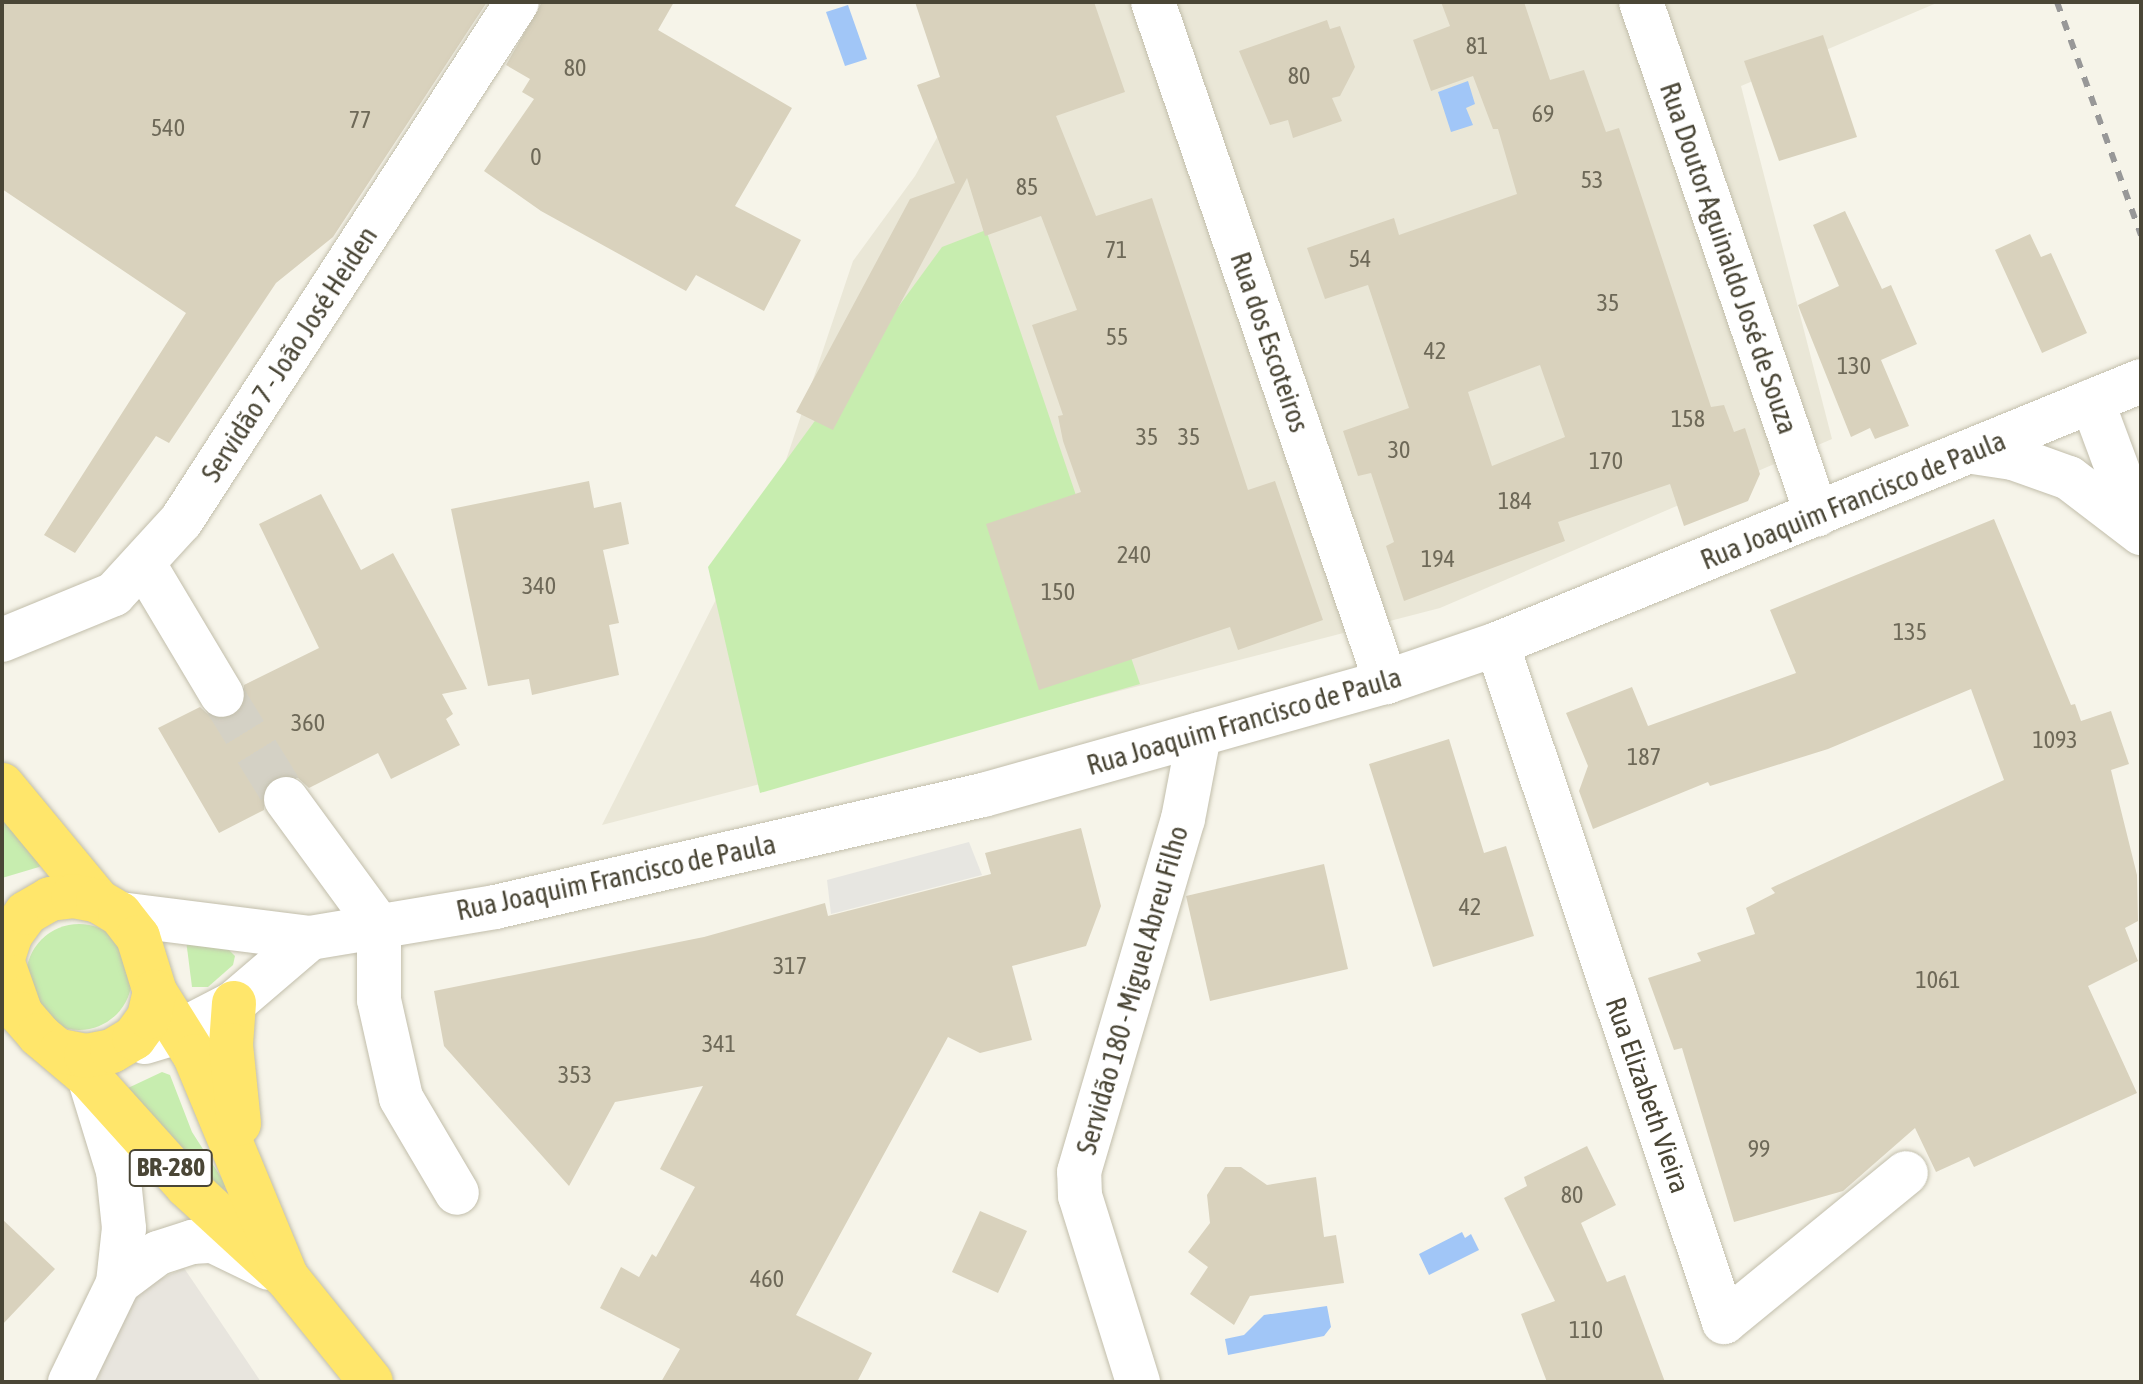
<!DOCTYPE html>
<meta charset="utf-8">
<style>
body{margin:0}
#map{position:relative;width:2143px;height:1384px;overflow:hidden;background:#f6f4e9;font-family:"Asap Condensed",sans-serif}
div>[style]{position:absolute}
.residential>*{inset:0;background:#eae7d7}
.industrial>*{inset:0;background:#e8e5de}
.green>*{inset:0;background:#c7edaf}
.round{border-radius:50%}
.parking>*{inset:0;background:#e7e6e1}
.water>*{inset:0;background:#a1c6f7}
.building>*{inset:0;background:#d9d2bd}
.minor-tunnel>*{height:44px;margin-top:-22px;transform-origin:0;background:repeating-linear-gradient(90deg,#d4d1c5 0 44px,transparent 0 66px)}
.roads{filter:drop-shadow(0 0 2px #c2beab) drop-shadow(0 0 2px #c2beab)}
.minor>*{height:44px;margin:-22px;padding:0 22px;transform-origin:22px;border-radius:22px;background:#fff}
.highway>*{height:44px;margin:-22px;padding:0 22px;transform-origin:22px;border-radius:22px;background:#ffe66b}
.rail>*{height:6px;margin-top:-3px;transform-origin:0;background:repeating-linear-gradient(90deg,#989898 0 10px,transparent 0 20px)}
span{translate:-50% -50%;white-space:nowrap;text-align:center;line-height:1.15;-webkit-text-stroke:7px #fff;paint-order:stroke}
.number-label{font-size:24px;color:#6e6958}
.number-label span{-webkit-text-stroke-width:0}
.shield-label span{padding:2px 6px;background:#fff;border:2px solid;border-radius:6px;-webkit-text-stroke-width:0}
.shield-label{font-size:26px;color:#4a4636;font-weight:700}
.street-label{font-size:28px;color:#4a4636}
.frame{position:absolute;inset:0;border:4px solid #4a4636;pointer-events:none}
</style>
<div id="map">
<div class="residential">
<i style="clip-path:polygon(1015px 2px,1939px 2px,1741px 86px,1832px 439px,1440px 608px,602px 825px,785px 463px,853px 261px,915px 176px)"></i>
</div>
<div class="industrial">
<i style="clip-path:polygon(184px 1268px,261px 1382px,80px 1382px,121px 1297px)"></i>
</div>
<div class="green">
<i style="clip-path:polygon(986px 230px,1140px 684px,760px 793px,708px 567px,942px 247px)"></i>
<i style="clip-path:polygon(2px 817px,41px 865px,39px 867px,2px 878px)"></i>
<i class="round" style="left:26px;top:924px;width:106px;height:106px"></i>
<i style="clip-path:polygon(186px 940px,228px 949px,235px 956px,233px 965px,208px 987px,192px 987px)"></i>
<i style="clip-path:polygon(162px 1072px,170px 1075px,192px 1132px,226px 1185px,221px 1193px,128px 1088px)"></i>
</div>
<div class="parking">
<i style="clip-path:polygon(969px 842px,982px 875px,831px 914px,827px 880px)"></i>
</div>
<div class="water">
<i style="clip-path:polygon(848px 5px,867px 59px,845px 66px,826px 12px)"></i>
<i style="clip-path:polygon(1468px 81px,1475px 104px,1466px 108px,1473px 125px,1451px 132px,1438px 92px)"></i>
<i style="clip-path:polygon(1462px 1232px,1465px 1238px,1471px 1234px,1479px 1250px,1429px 1275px,1419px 1254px)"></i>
<i style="clip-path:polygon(1327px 1306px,1331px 1327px,1324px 1336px,1228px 1355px,1225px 1339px,1244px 1335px,1264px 1315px)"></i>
</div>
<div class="building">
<i style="clip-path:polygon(2px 2px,487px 2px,333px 237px,276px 283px,169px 443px,156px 436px,75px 553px,44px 535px,186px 313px,2px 189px)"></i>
<i style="clip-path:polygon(542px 2px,674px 2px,658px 30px,792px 108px,735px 206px,801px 240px,764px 311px,696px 275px,686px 291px,541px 211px,484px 171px,534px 99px,522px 92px,530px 79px,506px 65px)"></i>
<i style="clip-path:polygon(915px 2px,1094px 2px,1125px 92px,1056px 116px,1096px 216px,1152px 198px,1248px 490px,1275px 481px,1323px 620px,1238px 650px,1230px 627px,1039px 690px,986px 524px,1081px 492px,1063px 441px,1058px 416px,1063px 415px,1032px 325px,1077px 310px,1041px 216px,985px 236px,967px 178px,833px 430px,796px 412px,910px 199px,955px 183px,917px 85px,940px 77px)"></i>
<i style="clip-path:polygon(evenodd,1441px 2px,1524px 2px,1550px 80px,1584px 70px,1606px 132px,1619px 128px,1711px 407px,1724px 405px,1734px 432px,1745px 428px,1760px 474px,1748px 501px,1684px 526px,1670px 484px,1558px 522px,1565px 541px,1404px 601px,1386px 546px,1394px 542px,1371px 473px,1358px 476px,1343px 431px,1409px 408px,1368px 285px,1325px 299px,1307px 248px,1394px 218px,1399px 235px,1517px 194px,1498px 129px,1493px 129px,1473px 76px,1431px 91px,1413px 40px,1450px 26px,1441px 2px,1540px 365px,1565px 437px,1492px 466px,1468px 392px,1540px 365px)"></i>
<i style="clip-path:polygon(1327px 20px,1330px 29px,1340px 26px,1355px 67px,1340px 96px,1332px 98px,1342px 121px,1293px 138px,1288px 120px,1270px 125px,1239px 51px)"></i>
<i style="clip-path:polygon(1823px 35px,1857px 137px,1779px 161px,1744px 61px)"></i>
<i style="clip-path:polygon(1845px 211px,1882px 289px,1891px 285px,1917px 344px,1881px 360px,1909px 426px,1875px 439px,1870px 428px,1851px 437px,1798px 305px,1839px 286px,1813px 225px)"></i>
<i style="clip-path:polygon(2030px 234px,2041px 257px,2051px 253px,2087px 333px,2042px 353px,1995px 250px)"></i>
<i style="clip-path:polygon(589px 481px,594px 508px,621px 502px,629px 544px,603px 550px,619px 623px,609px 625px,619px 675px,532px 695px,529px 679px,488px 686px,451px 509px)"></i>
<i style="clip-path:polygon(321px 494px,361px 570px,393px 553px,467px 689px,442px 694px,453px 714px,446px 719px,460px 745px,391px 779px,378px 753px,309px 788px,297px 777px,283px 774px,264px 788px,264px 810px,219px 833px,158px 728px,200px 707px,211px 717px,234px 717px,244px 706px,244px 685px,319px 648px,259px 524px)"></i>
<i style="clip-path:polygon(1994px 519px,2071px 705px,2075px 704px,2081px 721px,2111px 711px,2129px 764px,2111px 770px,2137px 875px,2138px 921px,2125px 928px,2138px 961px,2088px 986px,2137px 1093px,1974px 1167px,1969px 1157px,1936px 1172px,1915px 1128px,1843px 1191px,1734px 1222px,1682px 1048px,1674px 1050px,1648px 978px,1701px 961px,1697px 953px,1755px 934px,1746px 908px,1775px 893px,1771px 888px,2004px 780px,1971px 689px,1828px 749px,1710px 786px,1708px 782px,1593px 829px,1579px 791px,1588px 766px,1566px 713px,1632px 687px,1648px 726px,1796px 673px,1770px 610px)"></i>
<i style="clip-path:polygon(1449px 739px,1484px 853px,1506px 846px,1534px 936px,1433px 967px,1369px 764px)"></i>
<i style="clip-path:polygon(1081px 828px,1101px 906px,1086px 946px,1012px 966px,1032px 1040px,980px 1053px,948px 1037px,796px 1315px,872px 1353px,857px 1382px,661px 1382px,680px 1349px,600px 1308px,621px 1267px,639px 1277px,652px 1254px,656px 1257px,695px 1187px,660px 1169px,703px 1086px,615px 1102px,569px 1186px,444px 1046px,434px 991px,704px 937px,825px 903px,828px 916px,991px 874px,985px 853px)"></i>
<i style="clip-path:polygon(1324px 864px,1348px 969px,1210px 1001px,1186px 896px)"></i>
<i style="clip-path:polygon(1587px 1146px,1616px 1205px,1581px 1223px,1607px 1282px,1625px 1275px,1665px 1382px,1547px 1382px,1521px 1314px,1555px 1301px,1504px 1198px,1527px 1186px,1524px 1177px)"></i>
<i style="clip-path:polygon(1225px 1167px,1241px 1167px,1267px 1185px,1316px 1177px,1324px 1237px,1336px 1235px,1344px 1283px,1250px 1296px,1234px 1325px,1190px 1294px,1208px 1267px,1188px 1252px,1210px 1223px,1207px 1195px)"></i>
<i style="clip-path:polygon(980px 1211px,1027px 1231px,998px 1293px,952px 1272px)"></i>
<i style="clip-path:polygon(2px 1219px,55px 1269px,2px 1325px)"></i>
</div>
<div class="minor-tunnel">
<i style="left:222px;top:695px;width:122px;rotate:58.4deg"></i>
</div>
<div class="roads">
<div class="minor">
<i style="left:1153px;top:2px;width:719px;rotate:71.09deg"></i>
<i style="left:1641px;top:2px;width:542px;rotate:71.06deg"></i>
<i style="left:2092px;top:401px;width:138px;rotate:69.6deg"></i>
<i style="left:1973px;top:452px;width:40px;rotate:8.5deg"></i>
<i style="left:2013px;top:458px;width:59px;rotate:19.7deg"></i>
<i style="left:2069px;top:478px;width:91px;rotate:37.4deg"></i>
<i style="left:145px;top:566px;width:150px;rotate:59.2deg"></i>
<i style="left:2px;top:640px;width:121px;rotate:-22.3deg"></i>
<i style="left:114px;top:594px;width:99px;rotate:-47.5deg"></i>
<i style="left:181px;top:521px;width:618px;rotate:-57.08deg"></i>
<i style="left:1497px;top:644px;width:715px;rotate:71.49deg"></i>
<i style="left:1724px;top:1322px;width:235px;rotate:-39.3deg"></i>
<i style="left:286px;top:799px;width:157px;rotate:53.8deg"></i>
<i style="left:379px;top:926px;width:74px;rotate:90deg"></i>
<i style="left:379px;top:1000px;width:100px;rotate:77.3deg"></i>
<i style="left:401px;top:1098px;width:110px;rotate:59.5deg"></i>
<i style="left:120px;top:914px;width:192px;rotate:7.2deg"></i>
<i style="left:310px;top:938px;width:188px;rotate:-9.5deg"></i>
<i style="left:495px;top:907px;width:501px;rotate:-12.93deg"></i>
<i style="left:983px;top:795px;width:419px;rotate:-15.7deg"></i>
<i style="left:1386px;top:682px;width:117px;rotate:-18.9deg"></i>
<i style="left:1497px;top:644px;width:696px;rotate:-22.21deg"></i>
<i style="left:145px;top:1042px;width:37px;rotate:-17deg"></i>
<i style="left:180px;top:1031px;width:61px;rotate:-27.4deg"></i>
<i style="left:234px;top:1003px;width:100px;rotate:-40.5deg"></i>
<i style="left:118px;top:1283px;width:50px;rotate:-36.9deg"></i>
<i style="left:158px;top:1253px;width:36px;rotate:-18deg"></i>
<i style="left:192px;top:1242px;width:21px;rotate:-3deg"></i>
<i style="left:213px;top:1241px;width:62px;rotate:25.7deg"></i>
<i style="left:70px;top:1382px;width:110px;rotate:-64.1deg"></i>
<i style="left:118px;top:1283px;width:55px;rotate:-83.8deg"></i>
<i style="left:124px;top:1228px;width:57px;rotate:-96deg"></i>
<i style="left:118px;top:1171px;width:98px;rotate:-107.1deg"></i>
<i style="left:1138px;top:1382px;width:195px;rotate:-107.3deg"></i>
<i style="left:1080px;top:1196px;width:24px;rotate:-92deg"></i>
<i style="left:1079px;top:1172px;width:368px;rotate:-73.6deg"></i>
<i style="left:1183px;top:819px;width:86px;rotate:-79.2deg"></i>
</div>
<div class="highway">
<i style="left:2px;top:785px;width:151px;rotate:50.4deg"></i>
<i style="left:2px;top:960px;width:57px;rotate:70.6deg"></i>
<i style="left:21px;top:1014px;width:28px;rotate:49deg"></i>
<i style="left:39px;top:1035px;width:65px;rotate:40deg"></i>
<i style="left:89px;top:1077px;width:147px;rotate:48deg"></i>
<i style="left:187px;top:1186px;width:137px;rotate:42.6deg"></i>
<i style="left:288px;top:1279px;width:132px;rotate:51.1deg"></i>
<i style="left:2px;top:961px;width:28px;rotate:-72deg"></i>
<i style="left:11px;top:934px;width:26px;rotate:-54deg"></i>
<i style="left:26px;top:913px;width:28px;rotate:-30deg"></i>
<i style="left:50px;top:899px;width:23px;rotate:-7deg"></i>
<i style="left:73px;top:896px;width:25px;rotate:11deg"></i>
<i style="left:98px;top:901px;width:26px;rotate:31deg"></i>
<i style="left:120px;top:914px;width:29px;rotate:52deg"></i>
<i style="left:138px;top:937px;width:58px;rotate:72.8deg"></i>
<i style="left:155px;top:992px;width:75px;rotate:58deg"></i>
<i style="left:195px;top:1056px;width:235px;rotate:67.5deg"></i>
<i style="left:234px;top:1003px;width:42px;rotate:94.1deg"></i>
<i style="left:231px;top:1045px;width:79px;rotate:84.2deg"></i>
<i style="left:61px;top:1051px;width:25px;rotate:11deg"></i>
<i style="left:86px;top:1056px;width:26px;rotate:-11deg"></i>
<i style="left:112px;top:1051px;width:26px;rotate:-31deg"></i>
<i style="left:134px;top:1038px;width:26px;rotate:-54deg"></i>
<i style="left:149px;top:1017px;width:26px;rotate:-77deg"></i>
</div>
</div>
<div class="rail">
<i style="left:2057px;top:2px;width:248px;rotate:70.2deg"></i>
</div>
<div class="number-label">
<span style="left:1477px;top:46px">81</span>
<span style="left:575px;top:68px">80</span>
<span style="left:1299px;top:76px">80</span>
<span style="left:1543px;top:114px">69</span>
<span style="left:360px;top:120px">77</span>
<span style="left:168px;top:128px">540</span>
<span style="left:536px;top:157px">0</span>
<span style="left:1592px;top:180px">53</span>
<span style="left:1027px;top:187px">85</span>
<span style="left:1116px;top:250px">71</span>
<span style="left:1360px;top:259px">54</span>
<span style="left:1608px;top:303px">35</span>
<span style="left:1117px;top:337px">55</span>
<span style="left:1435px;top:351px">42</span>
<span style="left:1854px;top:366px">130</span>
<span style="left:1688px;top:419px">158</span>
<span style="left:1147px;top:437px">35</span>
<span style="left:1189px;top:437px">35</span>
<span style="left:1399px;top:450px">30</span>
<span style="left:1606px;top:461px">170</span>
<span style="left:1515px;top:501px">184</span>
<span style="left:1134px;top:555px">240</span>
<span style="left:1438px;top:559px">194</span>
<span style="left:539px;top:586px">340</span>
<span style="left:1058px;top:592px">150</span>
<span style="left:1910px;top:632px">135</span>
<span style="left:308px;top:723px">360</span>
<span style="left:2055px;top:740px">1093</span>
<span style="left:1644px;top:757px">187</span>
<span style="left:1470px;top:907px">42</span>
<span style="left:790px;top:966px">317</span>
<span style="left:1938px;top:980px">1061</span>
<span style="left:719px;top:1044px">341</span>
<span style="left:575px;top:1075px">353</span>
<span style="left:1759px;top:1149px">99</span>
<span style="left:1572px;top:1195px">80</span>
<span style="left:767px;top:1279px">460</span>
<span style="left:1586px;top:1330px">110</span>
</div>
<div class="shield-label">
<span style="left:171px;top:1168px">BR-280</span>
</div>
<div class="street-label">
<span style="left:1729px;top:258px;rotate:71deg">Rua Doutor Aguinaldo José de Souza</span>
<span style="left:1270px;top:342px;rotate:71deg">Rua dos Escoteiros</span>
<span style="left:289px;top:354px;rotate:-57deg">Servidão 7 - João José Heiden</span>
<span style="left:1853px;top:500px;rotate:-22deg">Rua Joaquim Francisco de Paula</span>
<span style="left:1244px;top:721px;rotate:-16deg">Rua Joaquim Francisco de Paula</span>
<span style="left:616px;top:877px;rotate:-12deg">Rua Joaquim Francisco de Paula</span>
<span style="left:1132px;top:990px;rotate:-74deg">Servidão 180 - Miguel Abreu Filho</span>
<span style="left:1648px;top:1095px;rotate:71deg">Rua Elizabeth Vieira</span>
</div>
<div class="frame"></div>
</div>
